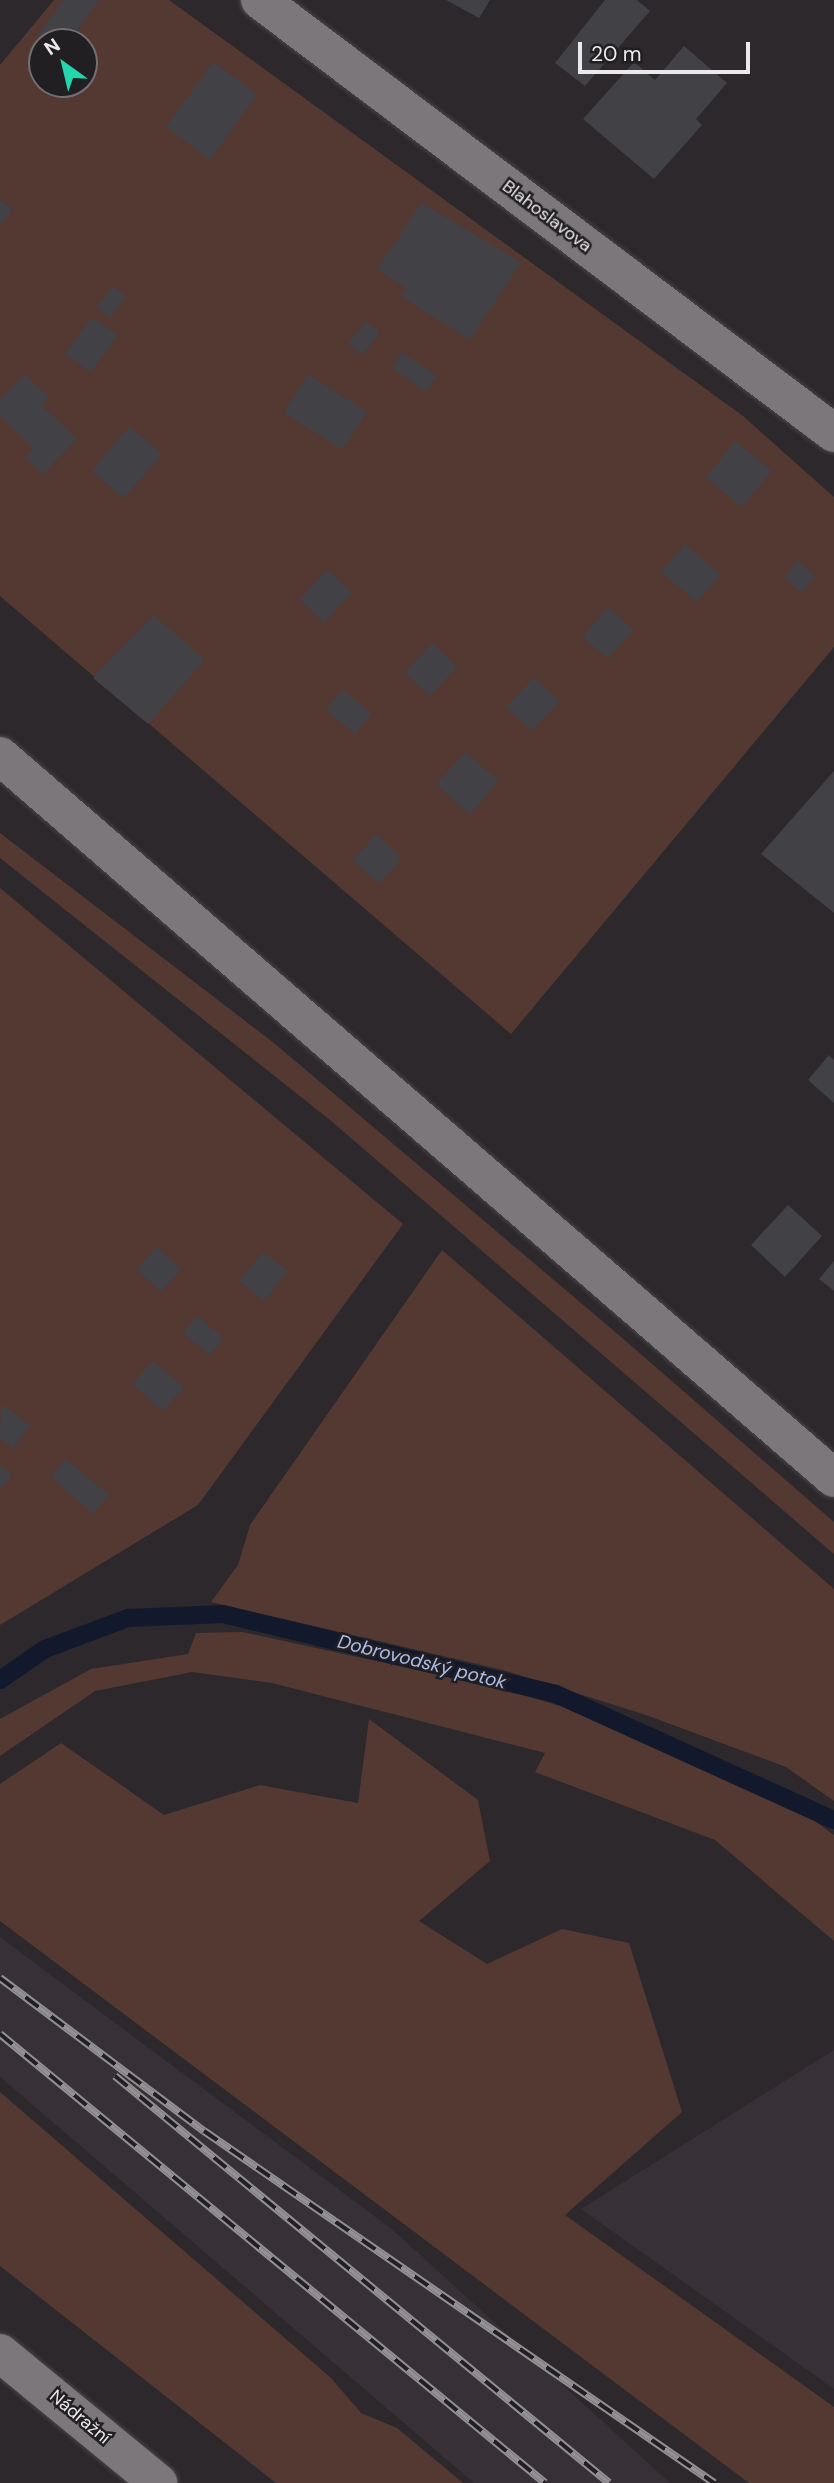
<!DOCTYPE html>
<meta charset="utf-8">
<style>
body{margin:0}
#map{position:relative;width:834px;height:2483px;overflow:hidden;background:#2c282b;font-family:"DM Sans",sans-serif}
div>[style]{position:absolute}
.built>*{inset:0;background:#383037}
.green>*{inset:0;background:#543932}
.stream>*{height:18px;margin:-9px;padding:0 9px;transform-origin:9px;border-radius:9px;background:#12192d}
.building>*{inset:0;background:#424146}
.roads{filter:drop-shadow(0 0 2px #484548) drop-shadow(0 0 2px #484548)}
.street>*{height:38px;margin:-19px;padding:0 19px;transform-origin:19px;border-radius:19px;background:#7c777b}
.secondary>*{height:38px;margin:-19px;padding:0 19px;transform-origin:19px;border-radius:19px;background:#7c777b}
.rail>*{height:8px;margin-top:-4px;transform-origin:0;background:repeating-linear-gradient(90deg,#221f22 0 16px,#939093 0 32px);box-sizing:border-box;border-block:2px solid #939093}
span{translate:-50% -50%;white-space:nowrap;text-align:center;line-height:1.15;-webkit-text-stroke:5px #221f22;paint-order:stroke}
.street-label{font-size:18px;color:#ebe9eb}
.water-label{font-size:19px;color:#aabded;font-style:italic}
.north{position:absolute;left:28px;top:28px;width:70px;height:70px;box-sizing:border-box;background:#221f22;border:2px solid #727072;border-radius:50%;rotate:326deg;font-size:19px;font-weight:700;line-height:28px;text-align:center;color:#ebe9eb}
.north::after{content:'';display:block;margin:auto;width:24px;height:32px;background:#24d5ae;clip-path:polygon(50% 0,100% 100%,50% 72%,0 100%)}
.scale{position:absolute;left:578px;top:42px;width:172px;height:32px;box-sizing:border-box;border:4px solid #ebe9eb;border-top:0;padding-left:9px;font-size:21px;line-height:24px;white-space:nowrap;color:#ebe9eb;-webkit-text-stroke:5px #221f22;paint-order:stroke}
</style>
<div id="map">
<div class="built">
<i style="clip-path:polygon(0 1937px,393px 2230px,670px 2483px,474px 2483px,0 2077px)"></i>
<i style="clip-path:polygon(834px 2050px,834px 2389px,581px 2209px)"></i>
</div>
<div class="green">
<i style="clip-path:polygon(evenodd,54px 0,169px 0,743px 416px,834px 497px,834px 647px,511px 1034px,0 596px,0 65px,54px 0,42px 42px,84px 42px,84px 84px,42px 84px,42px 42px)"></i>
<i style="clip-path:polygon(0 833px,274px 1043px,620px 1336px,834px 1522px,834px 1554px,330px 1120px,0 858px)"></i>
<i style="clip-path:polygon(0 888px,403px 1224px,198px 1505px,0 1625px)"></i>
<i style="clip-path:polygon(442px 1250px,834px 1589px,834px 1801px,786px 1767px,646px 1715px,503px 1670px,211px 1602px,238px 1565px,250px 1525px)"></i>
<i style="clip-path:polygon(242px 1632px,504px 1689px,671px 1740px,743px 1769px,834px 1835px,834px 1941px,715px 1840px,535px 1772px,545px 1753px,272px 1683px,192px 1672px,95px 1691px,0 1756px,0 1719px,91px 1669px,188px 1654px,196px 1633px)"></i>
<i style="clip-path:polygon(369px 1719px,478px 1800px,490px 1861px,419px 1921px,487px 1964px,562px 1929px,629px 1943px,682px 2112px,565px 2215px,834px 2407px,834px 2483px,749px 2483px,0 1921px,0 1784px,61px 1743px,164px 1815px,260px 1785px,358px 1803px)"></i>
<i style="clip-path:polygon(0 2092px,331px 2378px,361px 2413px,397px 2428px,463px 2483px,276px 2483px,0 2266px)"></i>
</div>
<div class="stream">
<i style="left:0;top:1680px;width:55px;rotate:-34.6deg"></i>
<i style="left:45px;top:1649px;width:89px;rotate:-20.5deg"></i>
<i style="left:128px;top:1618px;width:95px;rotate:-2.4deg"></i>
<i style="left:223px;top:1614px;width:342px;rotate:13.5deg"></i>
<i style="left:556px;top:1694px;width:305px;rotate:24.4deg"></i>
</div>
<div class="building">
<i style="clip-path:polygon(64px 0,99px 0,69px 42px,48px 42px,38px 35px)"></i>
<i style="clip-path:polygon(446px 0,490px 0,479px 18px)"></i>
<i style="clip-path:polygon(605px 0,637px 0,650px 11px,585px 86px,555px 63px)"></i>
<i style="clip-path:polygon(684px 46px,727px 83px,696px 119px,702px 125px,654px 179px,583px 119px,634px 62px,655px 80px)"></i>
<i style="clip-path:polygon(213px 62px,257px 94px,210px 160px,166px 127px)"></i>
<i style="clip-path:polygon(0 200px,13px 210px,0 225px)"></i>
<i style="clip-path:polygon(421px 203px,521px 262px,470px 340px,401px 296px,406px 288px,377px 270px)"></i>
<i style="clip-path:polygon(112px 286px,126px 296px,111px 317px,97px 308px)"></i>
<i style="clip-path:polygon(92px 317px,118px 335px,91px 372px,65px 354px)"></i>
<i style="clip-path:polygon(366px 322px,380px 333px,362px 355px,348px 343px)"></i>
<i style="clip-path:polygon(402px 352px,437px 376px,426px 392px,392px 368px)"></i>
<i style="clip-path:polygon(25px 374px,49px 397px,41px 405px,77px 439px,43px 474px,25px 457px,34px 449px,0 416px,0 399px)"></i>
<i style="clip-path:polygon(308px 374px,367px 412px,343px 450px,284px 413px)"></i>
<i style="clip-path:polygon(129px 426px,162px 454px,124px 498px,92px 471px)"></i>
<i style="clip-path:polygon(735px 441px,772px 471px,742px 507px,706px 477px)"></i>
<i style="clip-path:polygon(685px 544px,721px 575px,697px 602px,661px 572px)"></i>
<i style="clip-path:polygon(797px 561px,815px 576px,802px 593px,784px 578px)"></i>
<i style="clip-path:polygon(328px 570px,352px 593px,324px 623px,299px 599px)"></i>
<i style="clip-path:polygon(608px 607px,634px 630px,608px 659px,583px 637px)"></i>
<i style="clip-path:polygon(154px 615px,205px 660px,148px 724px,93px 678px)"></i>
<i style="clip-path:polygon(432px 643px,457px 667px,430px 696px,405px 673px)"></i>
<i style="clip-path:polygon(534px 677px,560px 701px,532px 731px,506px 707px)"></i>
<i style="clip-path:polygon(343px 689px,372px 714px,355px 734px,326px 710px)"></i>
<i style="clip-path:polygon(466px 752px,499px 781px,470px 815px,436px 784px)"></i>
<i style="clip-path:polygon(834px 771px,834px 913px,761px 854px)"></i>
<i style="clip-path:polygon(376px 834px,402px 858px,379px 884px,353px 860px)"></i>
<i style="clip-path:polygon(829px 1055px,834px 1060px,834px 1103px,808px 1080px)"></i>
<i style="clip-path:polygon(788px 1205px,822px 1236px,785px 1277px,751px 1245px)"></i>
<i style="clip-path:polygon(157px 1247px,181px 1269px,161px 1292px,136px 1269px)"></i>
<i style="clip-path:polygon(263px 1252px,288px 1271px,264px 1301px,239px 1281px)"></i>
<i style="clip-path:polygon(834px 1261px,834px 1291px,819px 1279px)"></i>
<i style="clip-path:polygon(197px 1316px,224px 1338px,210px 1355px,183px 1333px)"></i>
<i style="clip-path:polygon(153px 1361px,184px 1387px,163px 1411px,132px 1384px)"></i>
<i style="clip-path:polygon(1px 1404px,30px 1425px,13px 1448px,0 1439px)"></i>
<i style="clip-path:polygon(66px 1459px,109px 1495px,93px 1514px,51px 1477px)"></i>
<i style="clip-path:polygon(0 1465px,12px 1475px,0 1489px)"></i>
</div>
<div class="roads">
<div class="street">
<i style="left:260px;top:0;width:719px;rotate:37.03deg"></i>
</div>
<div class="secondary">
<i style="left:0;top:756px;width:1103px;rotate:40.88deg"></i>
<i style="left:0;top:2353px;width:205px;rotate:39.4deg"></i>
</div>
</div>
<div class="rail">
<i style="left:0;top:1978px;width:255px;rotate:36.9deg"></i>
<i style="left:204px;top:2131px;width:620px;rotate:34.61deg"></i>
<i style="left:0;top:2034px;width:706px;rotate:39.48deg"></i>
<i style="left:115px;top:2076px;width:640px;rotate:39.48deg"></i>
</div>
<div class="street-label">
<span style="left:547px;top:216px;rotate:37deg">Blahoslavova</span>
<span style="left:80px;top:2417px;rotate:40deg">Nádražní</span>
</div>
<div class="water-label">
<span style="left:422px;top:1662px;rotate:14deg">Dobrovodský potok</span>
</div>
<div class="north">N</div>
<div class="scale">20 m</div>
</div>
